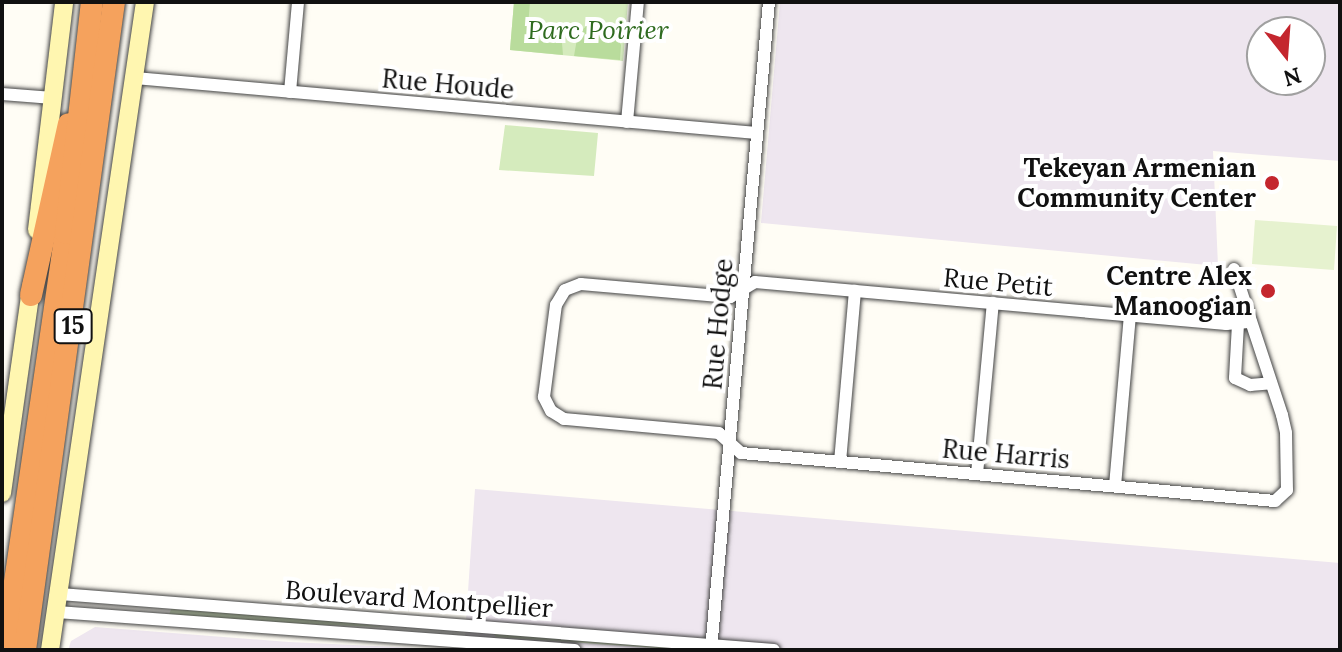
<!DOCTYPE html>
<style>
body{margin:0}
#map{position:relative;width:1342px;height:652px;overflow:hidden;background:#fffdf5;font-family:Lora,serif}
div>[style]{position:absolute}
.industrial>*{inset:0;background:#eee6ef}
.green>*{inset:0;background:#d5ebbd}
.forest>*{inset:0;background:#b9dc9c}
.pitch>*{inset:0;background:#e6f2cf}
.roads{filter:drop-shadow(0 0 2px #444) drop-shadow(0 0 2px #444)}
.minor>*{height:12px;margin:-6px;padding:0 6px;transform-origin:6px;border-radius:6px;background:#fff}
.secondary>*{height:18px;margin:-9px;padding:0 9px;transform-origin:9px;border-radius:9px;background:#fff6b0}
.motorway>*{height:22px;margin:-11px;padding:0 11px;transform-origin:11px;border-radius:11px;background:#f5a25d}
.dots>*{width:22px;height:22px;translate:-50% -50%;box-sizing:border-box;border:4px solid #fff;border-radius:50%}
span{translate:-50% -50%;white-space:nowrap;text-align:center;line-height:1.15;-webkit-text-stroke:8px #fff;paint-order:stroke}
.shield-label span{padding:2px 6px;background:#fff;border:2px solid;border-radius:6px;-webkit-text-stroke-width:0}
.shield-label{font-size:24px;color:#111;font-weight:700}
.park-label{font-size:26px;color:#2f6b1f;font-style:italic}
.street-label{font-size:26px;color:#111}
.poi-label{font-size:26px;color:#111;font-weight:700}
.right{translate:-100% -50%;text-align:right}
.frame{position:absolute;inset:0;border:4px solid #111;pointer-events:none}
.north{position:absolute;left:1246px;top:16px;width:80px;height:80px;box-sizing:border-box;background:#fff;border:2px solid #a0a0a0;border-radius:50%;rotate:163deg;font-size:22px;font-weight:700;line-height:32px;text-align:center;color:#111}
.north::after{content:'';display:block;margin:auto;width:28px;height:36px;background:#c4262e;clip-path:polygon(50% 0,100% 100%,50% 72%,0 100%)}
</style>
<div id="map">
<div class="industrial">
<i style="clip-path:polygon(evenodd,780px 2px,1339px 2px,1340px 161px,1213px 151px,1218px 266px,761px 223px,780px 2px,1262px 32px,1310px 32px,1310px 80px,1262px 80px,1262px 32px)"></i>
<i style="clip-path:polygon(475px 489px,1340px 563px,1340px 650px,464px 650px)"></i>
<i style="clip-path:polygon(95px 627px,289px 642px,460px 650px,68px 650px,71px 641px)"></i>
</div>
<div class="green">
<i style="clip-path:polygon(514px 2px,628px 2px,623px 61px,510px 50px)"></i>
<i style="clip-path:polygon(505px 125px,598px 133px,594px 176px,499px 170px)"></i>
<i style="clip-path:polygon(171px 609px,322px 619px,385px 627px,220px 621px,169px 615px)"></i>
<i style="clip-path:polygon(493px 632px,685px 647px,686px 650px,496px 637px)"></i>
</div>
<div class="forest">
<i style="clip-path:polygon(514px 2px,530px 2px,527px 39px,562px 43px,563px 55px,510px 50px)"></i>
<i style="clip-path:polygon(588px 25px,615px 33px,621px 45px,620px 60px,574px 56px,578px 33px)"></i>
</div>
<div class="pitch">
<i style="clip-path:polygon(1255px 220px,1337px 226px,1334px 270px,1252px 264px)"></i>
</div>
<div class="roads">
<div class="minor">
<i style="left:135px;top:78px;width:624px;rotate:5.05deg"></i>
<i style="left:290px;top:92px;width:90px;rotate:-84.9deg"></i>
<i style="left:2px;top:94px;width:51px;rotate:4.5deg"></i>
<i style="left:627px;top:122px;width:121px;rotate:-84.8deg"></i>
<i style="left:1234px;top:269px;width:36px;rotate:72deg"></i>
<i style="left:1245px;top:303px;width:118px;rotate:71.7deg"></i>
<i style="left:1282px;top:415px;width:18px;rotate:77deg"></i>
<i style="left:1286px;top:433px;width:57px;rotate:89deg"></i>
<i style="left:1287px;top:490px;width:16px;rotate:137deg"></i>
<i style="left:1275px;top:501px;width:536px;rotate:-174.86deg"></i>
<i style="left:741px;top:453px;width:30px;rotate:-138deg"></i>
<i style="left:719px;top:433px;width:156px;rotate:-174.8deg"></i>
<i style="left:564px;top:419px;width:15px;rotate:-148deg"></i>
<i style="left:551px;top:411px;width:16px;rotate:-117deg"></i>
<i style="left:544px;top:397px;width:93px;rotate:-82.6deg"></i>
<i style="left:556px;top:305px;width:17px;rotate:-59deg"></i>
<i style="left:565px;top:290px;width:17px;rotate:-21deg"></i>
<i style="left:581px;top:284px;width:150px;rotate:5deg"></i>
<i style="left:730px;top:297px;width:29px;rotate:-31deg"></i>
<i style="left:755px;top:282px;width:473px;rotate:5.1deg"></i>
<i style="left:1226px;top:324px;width:25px;rotate:-5deg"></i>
<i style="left:1238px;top:324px;width:54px;rotate:93.2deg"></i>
<i style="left:1235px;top:378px;width:17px;rotate:25deg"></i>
<i style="left:1250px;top:385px;width:21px;rotate:-5deg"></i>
<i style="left:840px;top:462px;width:172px;rotate:-85deg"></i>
<i style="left:977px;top:474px;width:172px;rotate:-84.7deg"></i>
<i style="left:1115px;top:486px;width:172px;rotate:-85deg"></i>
<i style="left:60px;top:594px;width:716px;rotate:4.48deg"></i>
<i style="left:57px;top:612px;width:519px;rotate:4.2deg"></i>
<i style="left:711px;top:650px;width:651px;rotate:-84.89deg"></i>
</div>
<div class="secondary">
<i style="left:37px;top:230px;width:230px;rotate:-83.2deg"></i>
<i style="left:2px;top:493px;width:212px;rotate:-81.9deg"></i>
<i style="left:50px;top:650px;width:655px;rotate:-81.66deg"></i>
</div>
<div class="motorway">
<i style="left:31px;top:295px;width:175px;rotate:-77.5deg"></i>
<i style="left:5px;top:650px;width:421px;rotate:-81.7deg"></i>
<i style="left:66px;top:233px;width:232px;rotate:-83.6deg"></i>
<i style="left:25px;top:650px;width:654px;rotate:-82.18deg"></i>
</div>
</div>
<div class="dots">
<i style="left:1272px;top:183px;background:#c4262e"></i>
<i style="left:1268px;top:291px;background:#c4262e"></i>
</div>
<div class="shield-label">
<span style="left:73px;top:326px">15</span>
</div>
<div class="park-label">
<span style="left:598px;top:30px">Parc Poirier</span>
</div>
<div class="street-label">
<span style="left:448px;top:84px;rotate:5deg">Rue Houde</span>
<span style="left:998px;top:282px;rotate:5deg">Rue Petit</span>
<span style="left:718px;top:324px;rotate:-85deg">Rue Hodge</span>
<span style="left:1006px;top:454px;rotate:5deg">Rue Harris</span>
<span style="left:419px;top:599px;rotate:4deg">Boulevard Montpellier</span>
</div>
<div class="poi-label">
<span class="right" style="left:1256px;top:183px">Tekeyan Armenian<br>Community Center</span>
<span class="right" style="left:1252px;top:291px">Centre Alex<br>Manoogian</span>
</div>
<div class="frame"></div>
<div class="north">N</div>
</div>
